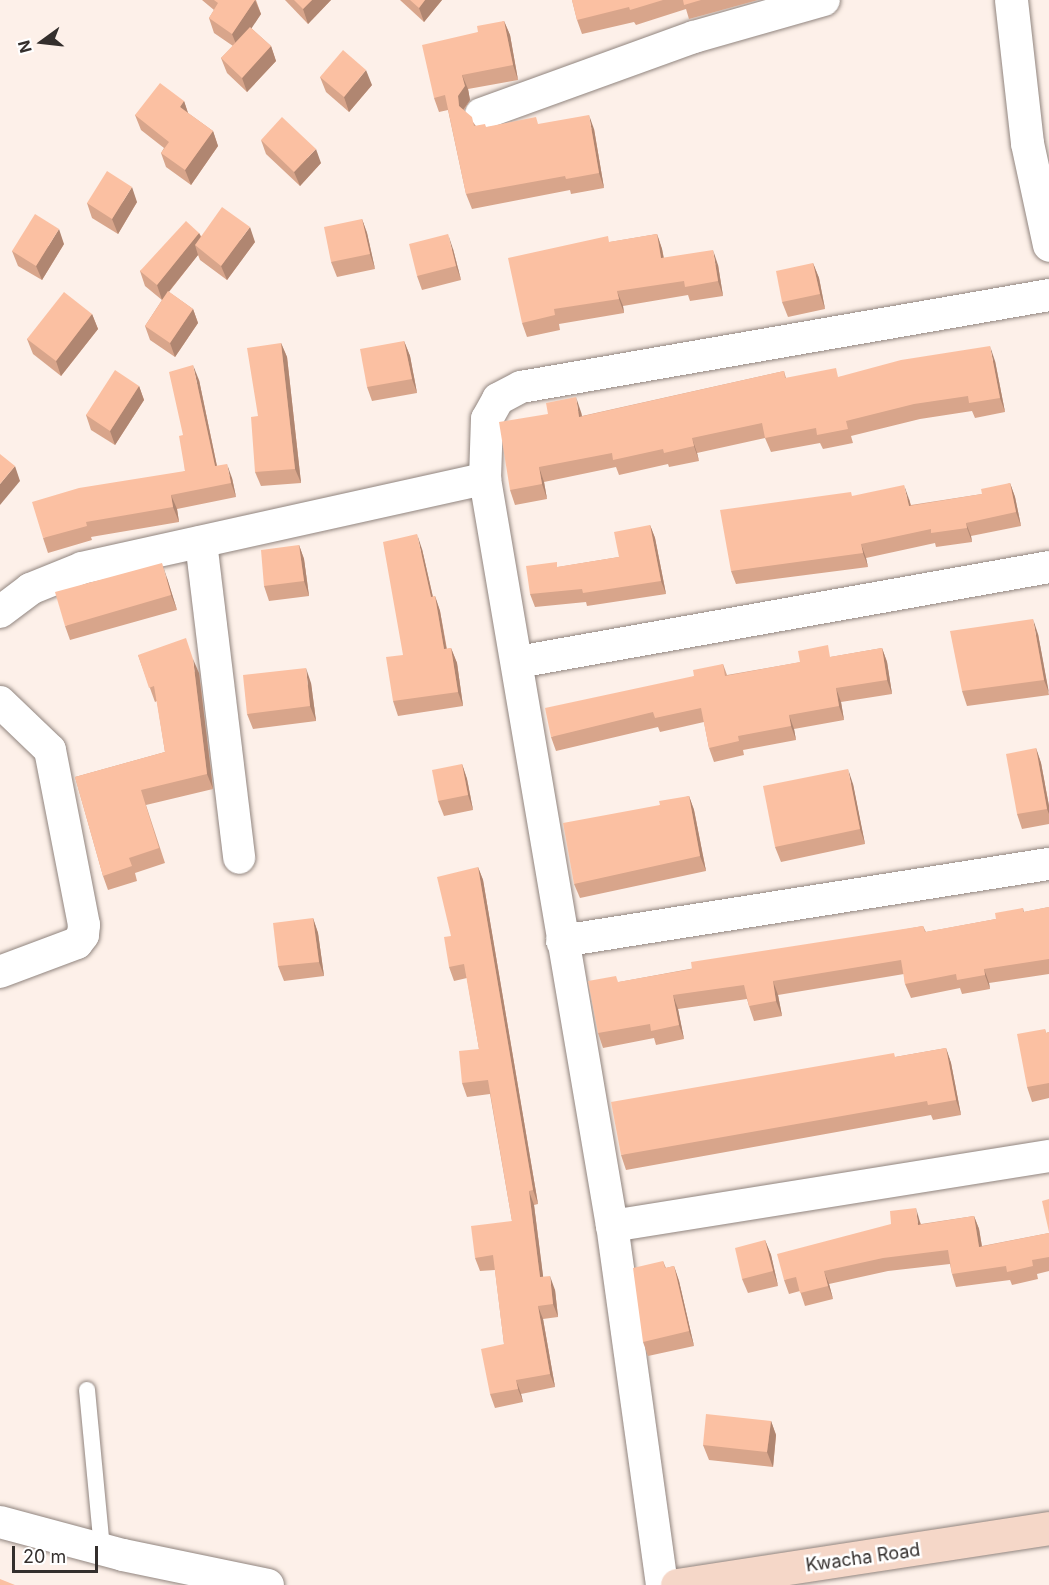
<!DOCTYPE html>
<style>
body{margin:0}
#map{position:relative;width:1049px;height:1585px;overflow:hidden;background:#fdf0e9;font-family:Inter,sans-serif}
div>[style]{position:absolute}
.roads{filter:drop-shadow(0 0 2px #91857f) drop-shadow(0 0 2px #91857f)}
.service>*{height:16px;margin:-8px;padding:0 8px;transform-origin:8px;border-radius:8px;background:#fff}
.minor>*{height:32px;margin:-16px;padding:0 16px;transform-origin:16px;border-radius:16px;background:#fff}
.tertiary>*{height:33px;margin:-16.5px;padding:0 16.5px;transform-origin:16.5px;border-radius:16.5px;background:#fff}
.secondary>*{height:33px;margin:-16.5px;padding:0 16.5px;transform-origin:16.5px;border-radius:16.5px;background:#f5d7c8}
.wall>*{inset:0;background:#d8a58b}
.shaded-wall>*{inset:0;background:#b08671}
.building>*{inset:0;background:#fbc0a2}
span{translate:-50% -50%;white-space:nowrap;text-align:center;line-height:1.15;-webkit-text-stroke:5px #fff;paint-order:stroke}
.street-label{font-size:18px;color:#342f2d}
.north{position:absolute;left:12px;top:12px;width:60px;height:60px;-webkit-text-stroke:4px #fff;paint-order:stroke;rotate:255deg;font-size:16px;font-weight:700;line-height:24px;text-align:center;color:#342f2d}
.north::after{content:'';display:block;margin:auto;width:21px;height:27px;background:#342f2d;clip-path:polygon(50% 0,100% 100%,50% 72%,0 100%)}
.scale{position:absolute;left:12px;top:1546px;width:86px;height:27px;box-sizing:border-box;border:3px solid #342f2d;border-top:0;padding-left:8px;font-size:18px;line-height:21px;white-space:nowrap;color:#342f2d;-webkit-text-stroke:4px #fff;paint-order:stroke}
</style>
<div id="map">
<div class="roads">
<div class="service">
<i style="left:87px;top:1390px;width:161px;rotate:84.6deg"></i>
</div>
<div class="minor">
<i style="left:481px;top:114px;width:226px;rotate:-19.9deg"></i>
<i style="left:694px;top:37px;width:135px;rotate:-15.9deg"></i>
<i style="left:201px;top:542px;width:318px;rotate:83.1deg"></i>
<i style="left:0;top:612px;width:38px;rotate:-37deg"></i>
<i style="left:30px;top:589px;width:56px;rotate:-22deg"></i>
<i style="left:82px;top:568px;width:413px;rotate:-12.5deg"></i>
<i style="left:518px;top:662px;width:539px;rotate:-10.14deg"></i>
<i style="left:0;top:702px;width:69px;rotate:43.8deg"></i>
<i style="left:50px;top:750px;width:178px;rotate:79deg"></i>
<i style="left:84px;top:925px;width:10px;rotate:96deg"></i>
<i style="left:83px;top:935px;width:10px;rotate:127deg"></i>
<i style="left:77px;top:943px;width:82px;rotate:159.4deg"></i>
<i style="left:562px;top:941px;width:493px;rotate:-9deg"></i>
<i style="left:612px;top:1226px;width:443px;rotate:-9.1deg"></i>
<i style="left:0;top:1522px;width:127px;rotate:15deg"></i>
<i style="left:123px;top:1555px;width:148px;rotate:11.7deg"></i>
<i style="left:662px;top:1585px;width:362px;rotate:-97.9deg"></i>
<i style="left:612px;top:1226px;width:758px;rotate:-99.65deg"></i>
<i style="left:485px;top:479px;width:60px;rotate:-88.1deg"></i>
<i style="left:487px;top:419px;width:23px;rotate:-61deg"></i>
<i style="left:498px;top:399px;width:26px;rotate:-28deg"></i>
<i style="left:521px;top:387px;width:536px;rotate:-9.88deg"></i>
</div>
<div class="tertiary">
<i style="left:1011px;top:0;width:144px;rotate:83.6deg"></i>
<i style="left:1027px;top:143px;width:104px;rotate:77.8deg"></i>
</div>
<div class="secondary">
<i style="left:677px;top:1585px;width:376px;rotate:-8.7deg"></i>
</div>
</div>
<div class="wall">
<i style="clip-path:polygon(202px 0,256px 0,261px 14px,251px 28px,271px 46px,276px 61px,247px 92px,227px 73px,221px 58px,233px 46px,214px 33px,209px 18px,214px 10px)"></i>
<i style="clip-path:polygon(285px 0,331px 0,308px 24px)"></i>
<i style="clip-path:polygon(400px 0,442px 0,424px 22px)"></i>
<i style="clip-path:polygon(572px 0,758px 0,689px 19px,686px 9px,636px 25px,634px 22px,582px 34px,577px 20px)"></i>
<i style="clip-path:polygon(504px 21px,510px 35px,518px 80px,468px 89px,470px 100px,464px 110px,476px 126px,487px 127px,539px 124px,594px 129px,604px 188px,571px 194px,570px 190px,472px 209px,466px 194px,448px 110px,439px 112px,434px 98px,478px 32px)"></i>
<i style="clip-path:polygon(320px 77px,372px 85px,349px 112px,326px 92px)"></i>
<i style="clip-path:polygon(184px 101px,188px 113px,213px 131px,218px 146px,191px 185px,166px 167px,161px 153px,164px 148px,141px 130px,135px 115px)"></i>
<i style="clip-path:polygon(261px 140px,321px 163px,300px 186px,266px 154px)"></i>
<i style="clip-path:polygon(137px 202px,118px 234px,92px 218px,87px 203px)"></i>
<i style="clip-path:polygon(362px 219px,367px 233px,375px 269px,337px 277px,331px 262px)"></i>
<i style="clip-path:polygon(199px 233px,201px 236px,255px 242px,227px 280px,200px 260px,198px 255px,169px 292px,193px 309px,198px 323px,175px 357px,150px 340px,145px 326px,162px 300px,145px 286px,140px 271px)"></i>
<i style="clip-path:polygon(657px 234px,662px 249px,664px 258px,718px 265px,723px 296px,690px 301px,688px 295px,623px 306px,624px 313px,559px 324px,560px 330px,527px 337px,522px 323px,610px 242px)"></i>
<i style="clip-path:polygon(64px 244px,42px 280px,18px 266px,12px 251px)"></i>
<i style="clip-path:polygon(453px 249px,461px 280px,422px 290px,417px 276px)"></i>
<i style="clip-path:polygon(813px 263px,819px 278px,825px 309px,788px 317px,782px 302px)"></i>
<i style="clip-path:polygon(92px 314px,98px 329px,61px 376px,33px 354px,27px 339px)"></i>
<i style="clip-path:polygon(404px 341px,410px 356px,417px 393px,372px 401px,367px 387px)"></i>
<i style="clip-path:polygon(281px 343px,287px 357px,301px 483px,261px 486px,255px 472px,258px 416px)"></i>
<i style="clip-path:polygon(995px 361px,1005px 412px,975px 418px,972px 411px,920px 419px,851px 436px,853px 443px,823px 449px,820px 443px,771px 452px,765px 438px,697px 453px,699px 461px,669px 467px,668px 464px,619px 475px,616px 467px,544px 482px,547px 499px,515px 505px,510px 490px,548px 414px,581px 412px,582px 416px,784px 371px,786px 378px,839px 377px)"></i>
<i style="clip-path:polygon(199px 380px,217px 466px,232px 478px,236px 497px,177px 509px,179px 522px,91px 537px,92px 540px,48px 553px,43px 538px,185px 471px,183px 435px)"></i>
<i style="clip-path:polygon(139px 386px,144px 400px,115px 445px,91px 430px,86px 415px)"></i>
<i style="clip-path:polygon(1010px 483px,1015px 497px,1021px 526px,971px 536px,972px 542px,936px 547px,935px 543px,866px 558px,868px 567px,736px 584px,731px 571px,853px 496px,909px 499px,911px 505px,982px 494px)"></i>
<i style="clip-path:polygon(650px 525px,655px 538px,666px 594px,587px 606px,586px 602px,535px 607px,530px 594px,558px 567px,619px 557px)"></i>
<i style="clip-path:polygon(299px 545px,304px 559px,309px 596px,269px 601px,264px 586px)"></i>
<i style="clip-path:polygon(422px 549px,433px 597px,435px 596px,440px 611px,447px 649px,451px 648px,457px 663px,463px 706px,398px 716px,393px 701px,403px 655px)"></i>
<i style="clip-path:polygon(167px 578px,177px 610px,70px 640px,65px 626px)"></i>
<i style="clip-path:polygon(1038px 634px,1049px 695px,967px 706px,962px 691px)"></i>
<i style="clip-path:polygon(882px 648px,887px 662px,892px 694px,841px 702px,844px 720px,794px 729px,796px 740px,743px 750px,744px 755px,714px 762px,709px 748px,704px 722px,660px 732px,658px 727px,556px 751px,551px 737px,723px 664px,727px 675px)"></i>
<i style="clip-path:polygon(138px 655px,199px 673px,213px 789px,146px 805px,165px 863px,135px 873px,137px 881px,108px 890px,103px 876px,75px 777px,165px 752px,157px 701px,155px 702px)"></i>
<i style="clip-path:polygon(311px 683px,316px 721px,253px 729px,247px 714px)"></i>
<i style="clip-path:polygon(1036px 748px,1041px 763px,1049px 806px,1049px 824px,1022px 829px,1017px 814px)"></i>
<i style="clip-path:polygon(462px 764px,467px 779px,473px 810px,444px 816px,438px 801px)"></i>
<i style="clip-path:polygon(853px 784px,865px 844px,781px 862px,775px 847px)"></i>
<i style="clip-path:polygon(689px 796px,694px 810px,706px 871px,580px 898px,574px 884px,660px 805px)"></i>
<i style="clip-path:polygon(478px 867px,483px 880px,538px 1204px,534px 1205px,543px 1277px,555px 1290px,558px 1317px,543px 1319px,555px 1387px,521px 1394px,523px 1402px,495px 1408px,490px 1394px,504px 1344px,495px 1270px,480px 1271px,475px 1258px,512px 1221px,490px 1094px,467px 1097px,462px 1083px,479px 1049px,467px 978px,454px 981px,449px 967px,451px 936px)"></i>
<i style="clip-path:polygon(1049px 907px,1049px 974px,989px 983px,990px 989px,962px 994px,960px 988px,911px 998px,905px 984px,904px 974px,778px 995px,782px 1016px,754px 1021px,749px 1006px,747px 999px,678px 1009px,684px 1039px,656px 1045px,654px 1038px,603px 1048px,598px 1033px,619px 982px,923px 926px,926px 932px,996px 919px,1023px 908px,1024px 912px)"></i>
<i style="clip-path:polygon(313px 918px,318px 933px,324px 976px,284px 981px,278px 966px)"></i>
<i style="clip-path:polygon(1045px 1029px,1046px 1033px,1049px 1032px,1049px 1098px,1032px 1102px,1027px 1087px)"></i>
<i style="clip-path:polygon(946px 1048px,951px 1063px,961px 1115px,933px 1120px,931px 1115px,626px 1170px,621px 1155px,895px 1057px)"></i>
<i style="clip-path:polygon(974px 1216px,979px 1229px,982px 1246px,1049px 1233px,1049px 1271px,1037px 1274px,1038px 1279px,1012px 1285px,1010px 1280px,956px 1287px,952px 1274px,950px 1264px,888px 1271px,829px 1284px,833px 1299px,805px 1306px,800px 1291px,789px 1294px,784px 1280px,920px 1222px,921px 1224px)"></i>
<i style="clip-path:polygon(765px 1240px,771px 1255px,778px 1286px,748px 1293px,742px 1279px)"></i>
<i style="clip-path:polygon(663px 1261px,666px 1268px,674px 1266px,679px 1281px,694px 1346px,648px 1356px,643px 1342px)"></i>
<i style="clip-path:polygon(771px 1421px,776px 1435px,773px 1467px,709px 1460px,703px 1445px)"></i>
</div>
<div class="shaded-wall">
<i style="clip-path:polygon(255px 0,261px 14px,238px 49px,232px 34px)"></i>
<i style="clip-path:polygon(312px 0,331px 0,308px 24px,303px 9px)"></i>
<i style="clip-path:polygon(425px 0,442px 0,424px 22px,419px 8px)"></i>
<i style="clip-path:polygon(504px 21px,510px 35px,518px 80px,513px 65px)"></i>
<i style="clip-path:polygon(271px 46px,276px 61px,247px 92px,242px 78px)"></i>
<i style="clip-path:polygon(366px 70px,372px 85px,349px 112px,344px 97px)"></i>
<i style="clip-path:polygon(462px 75px,468px 89px,470px 100px,463px 110px,459px 106px,458px 96px)"></i>
<i style="clip-path:polygon(184px 101px,189px 116px,180px 107px)"></i>
<i style="clip-path:polygon(589px 115px,594px 129px,604px 188px,599px 173px)"></i>
<i style="clip-path:polygon(213px 131px,218px 146px,191px 185px,185px 170px)"></i>
<i style="clip-path:polygon(316px 149px,321px 163px,300px 186px,294px 172px)"></i>
<i style="clip-path:polygon(132px 187px,137px 202px,118px 234px,112px 219px)"></i>
<i style="clip-path:polygon(362px 219px,367px 233px,375px 269px,370px 254px)"></i>
<i style="clip-path:polygon(250px 227px,255px 242px,227px 280px,221px 266px)"></i>
<i style="clip-path:polygon(59px 229px,64px 244px,42px 280px,36px 266px)"></i>
<i style="clip-path:polygon(199px 233px,205px 247px,195px 245px,198px 255px,162px 300px,157px 285px)"></i>
<i style="clip-path:polygon(448px 234px,453px 249px,461px 280px,456px 266px)"></i>
<i style="clip-path:polygon(657px 234px,662px 249px,666px 273px,661px 258px)"></i>
<i style="clip-path:polygon(713px 250px,718px 265px,723px 296px,718px 281px)"></i>
<i style="clip-path:polygon(813px 263px,819px 278px,825px 309px,820px 294px)"></i>
<i style="clip-path:polygon(617px 291px,623px 306px,624px 313px,619px 299px)"></i>
<i style="clip-path:polygon(193px 309px,198px 323px,175px 357px,170px 343px)"></i>
<i style="clip-path:polygon(92px 314px,98px 329px,61px 376px,56px 361px)"></i>
<i style="clip-path:polygon(404px 341px,410px 356px,417px 393px,412px 379px)"></i>
<i style="clip-path:polygon(281px 343px,287px 357px,301px 483px,295px 469px)"></i>
<i style="clip-path:polygon(990px 346px,995px 361px,1005px 412px,1000px 398px)"></i>
<i style="clip-path:polygon(193px 365px,199px 380px,220px 481px,215px 466px)"></i>
<i style="clip-path:polygon(139px 386px,144px 400px,115px 445px,110px 431px)"></i>
<i style="clip-path:polygon(576px 397px,581px 412px,585px 431px,579px 417px)"></i>
<i style="clip-path:polygon(692px 438px,697px 453px,699px 461px,694px 446px)"></i>
<i style="clip-path:polygon(227px 464px,232px 478px,236px 497px,231px 483px)"></i>
<i style="clip-path:polygon(15px 466px,20px 481px,0 505px,0 484px)"></i>
<i style="clip-path:polygon(539px 467px,544px 482px,547px 499px,542px 484px)"></i>
<i style="clip-path:polygon(1010px 483px,1015px 497px,1021px 526px,1016px 512px)"></i>
<i style="clip-path:polygon(904px 485px,909px 499px,914px 520px,909px 506px)"></i>
<i style="clip-path:polygon(171px 495px,177px 509px,179px 522px,173px 507px)"></i>
<i style="clip-path:polygon(966px 523px,971px 536px,972px 542px,967px 528px)"></i>
<i style="clip-path:polygon(650px 525px,655px 538px,666px 594px,661px 581px)"></i>
<i style="clip-path:polygon(417px 534px,422px 549px,436px 611px,431px 597px)"></i>
<i style="clip-path:polygon(861px 544px,866px 558px,868px 567px,863px 553px)"></i>
<i style="clip-path:polygon(299px 545px,304px 559px,309px 596px,304px 581px)"></i>
<i style="clip-path:polygon(162px 563px,167px 578px,177px 610px,171px 595px)"></i>
<i style="clip-path:polygon(435px 596px,440px 611px,449px 664px,444px 649px)"></i>
<i style="clip-path:polygon(1033px 619px,1038px 634px,1049px 693px,1044px 680px)"></i>
<i style="clip-path:polygon(451px 648px,457px 663px,463px 706px,458px 692px)"></i>
<i style="clip-path:polygon(882px 648px,887px 662px,892px 694px,887px 680px)"></i>
<i style="clip-path:polygon(193px 659px,199px 673px,213px 789px,207px 774px)"></i>
<i style="clip-path:polygon(306px 668px,311px 683px,316px 721px,310px 706px)"></i>
<i style="clip-path:polygon(836px 688px,841px 702px,844px 720px,839px 706px)"></i>
<i style="clip-path:polygon(789px 715px,794px 729px,796px 740px,791px 726px)"></i>
<i style="clip-path:polygon(1036px 748px,1041px 763px,1049px 806px,1049px 814px,1047px 809px)"></i>
<i style="clip-path:polygon(462px 764px,467px 779px,473px 810px,468px 795px)"></i>
<i style="clip-path:polygon(848px 769px,853px 784px,865px 844px,860px 829px)"></i>
<i style="clip-path:polygon(689px 796px,694px 810px,706px 871px,700px 856px)"></i>
<i style="clip-path:polygon(478px 867px,483px 880px,538px 1204px,533px 1190px)"></i>
<i style="clip-path:polygon(313px 918px,318px 933px,324px 976px,319px 962px)"></i>
<i style="clip-path:polygon(984px 969px,989px 983px,990px 989px,985px 975px)"></i>
<i style="clip-path:polygon(773px 981px,778px 995px,782px 1016px,776px 1001px)"></i>
<i style="clip-path:polygon(673px 995px,678px 1009px,684px 1039px,679px 1025px)"></i>
<i style="clip-path:polygon(946px 1048px,951px 1063px,961px 1115px,956px 1100px)"></i>
<i style="clip-path:polygon(529px 1191px,534px 1205px,545px 1291px,540px 1277px)"></i>
<i style="clip-path:polygon(916px 1208px,920px 1222px,922px 1238px,918px 1225px)"></i>
<i style="clip-path:polygon(974px 1216px,979px 1229px,984px 1260px,979px 1247px)"></i>
<i style="clip-path:polygon(765px 1240px,771px 1255px,778px 1286px,773px 1271px)"></i>
<i style="clip-path:polygon(674px 1266px,679px 1281px,694px 1346px,689px 1331px)"></i>
<i style="clip-path:polygon(824px 1271px,829px 1284px,833px 1299px,828px 1286px)"></i>
<i style="clip-path:polygon(550px 1276px,555px 1290px,558px 1317px,553px 1304px)"></i>
<i style="clip-path:polygon(538px 1306px,543px 1319px,555px 1387px,550px 1374px)"></i>
<i style="clip-path:polygon(516px 1380px,521px 1394px,523px 1402px,518px 1389px)"></i>
<i style="clip-path:polygon(771px 1421px,776px 1435px,773px 1467px,767px 1452px)"></i>
</div>
<div class="building">
<i style="clip-path:polygon(214px 0,255px 0,232px 34px,209px 18px,218px 3px)"></i>
<i style="clip-path:polygon(294px 0,312px 0,303px 9px)"></i>
<i style="clip-path:polygon(410px 0,425px 0,419px 8px)"></i>
<i style="clip-path:polygon(572px 0,663px 0,630px 10px,629px 7px,577px 20px)"></i>
<i style="clip-path:polygon(683px 0,701px 0,684px 5px)"></i>
<i style="clip-path:polygon(504px 21px,513px 65px,462px 75px,465px 86px,458px 96px,459px 106px,472px 117px,474px 126px,485px 124px,486px 127px,536px 117px,538px 124px,589px 115px,599px 173px,566px 179px,565px 176px,466px 194px,445px 95px,434px 98px,422px 45px,478px 32px,477px 26px)"></i>
<i style="clip-path:polygon(250px 27px,271px 46px,242px 78px,221px 58px)"></i>
<i style="clip-path:polygon(343px 50px,366px 70px,344px 97px,320px 77px)"></i>
<i style="clip-path:polygon(160px 83px,184px 101px,180px 107px,213px 131px,185px 170px,161px 153px,169px 142px,135px 115px)"></i>
<i style="clip-path:polygon(282px 117px,316px 149px,294px 172px,261px 140px)"></i>
<i style="clip-path:polygon(107px 171px,132px 187px,112px 219px,87px 203px)"></i>
<i style="clip-path:polygon(222px 207px,250px 227px,221px 266px,195px 245px)"></i>
<i style="clip-path:polygon(35px 214px,59px 229px,36px 266px,12px 251px)"></i>
<i style="clip-path:polygon(362px 219px,370px 254px,331px 262px,324px 227px)"></i>
<i style="clip-path:polygon(186px 221px,199px 233px,157px 285px,140px 271px)"></i>
<i style="clip-path:polygon(448px 234px,456px 266px,417px 276px,409px 244px)"></i>
<i style="clip-path:polygon(657px 234px,661px 258px,713px 250px,718px 281px,685px 287px,684px 281px,617px 291px,619px 299px,554px 309px,555px 315px,522px 323px,508px 258px,608px 236px,609px 242px)"></i>
<i style="clip-path:polygon(813px 263px,820px 294px,782px 302px,776px 271px)"></i>
<i style="clip-path:polygon(168px 291px,193px 309px,170px 343px,145px 326px)"></i>
<i style="clip-path:polygon(64px 292px,92px 314px,56px 361px,27px 339px)"></i>
<i style="clip-path:polygon(404px 341px,412px 379px,367px 387px,360px 349px)"></i>
<i style="clip-path:polygon(281px 343px,295px 469px,255px 472px,251px 417px,258px 416px,247px 348px)"></i>
<i style="clip-path:polygon(990px 346px,1000px 398px,969px 403px,968px 396px,914px 404px,846px 421px,848px 429px,817px 435px,816px 428px,765px 438px,762px 423px,692px 438px,694px 446px,664px 453px,663px 449px,613px 460px,612px 453px,539px 467px,542px 484px,510px 490px,499px 422px,548px 414px,546px 403px,576px 397px,579px 417px,784px 371px,785px 378px,836px 368px,838px 377px,901px 360px)"></i>
<i style="clip-path:polygon(193px 365px,215px 466px,227px 464px,231px 483px,171px 495px,173px 507px,86px 522px,87px 526px,43px 538px,32px 502px,79px 488px,185px 471px,179px 436px,183px 435px,169px 372px)"></i>
<i style="clip-path:polygon(115px 370px,139px 386px,110px 431px,86px 415px)"></i>
<i style="clip-path:polygon(0 454px,15px 466px,0 484px)"></i>
<i style="clip-path:polygon(1010px 483px,1016px 512px,966px 523px,967px 528px,931px 533px,931px 529px,861px 544px,863px 553px,731px 571px,720px 510px,851px 492px,852px 496px,904px 485px,909px 506px,982px 494px,981px 489px)"></i>
<i style="clip-path:polygon(650px 525px,661px 581px,583px 593px,582px 589px,530px 594px,526px 566px,557px 562px,557px 567px,619px 557px,614px 532px)"></i>
<i style="clip-path:polygon(417px 534px,431px 597px,435px 596px,444px 649px,451px 648px,458px 692px,393px 701px,386px 657px,403px 655px,383px 542px)"></i>
<i style="clip-path:polygon(299px 545px,304px 581px,264px 586px,261px 550px)"></i>
<i style="clip-path:polygon(162px 563px,171px 595px,65px 626px,55px 592px)"></i>
<i style="clip-path:polygon(1033px 619px,1044px 680px,962px 691px,950px 631px)"></i>
<i style="clip-path:polygon(186px 638px,193px 659px,207px 774px,141px 790px,159px 848px,129px 858px,132px 866px,103px 876px,75px 777px,165px 752px,154px 686px,149px 688px,138px 655px)"></i>
<i style="clip-path:polygon(828px 645px,830px 657px,882px 648px,887px 680px,836px 688px,839px 706px,789px 715px,791px 726px,738px 736px,739px 741px,709px 748px,701px 708px,655px 718px,653px 712px,551px 737px,545px 708px,694px 676px,693px 670px,723px 664px,725px 676px,800px 662px,798px 651px)"></i>
<i style="clip-path:polygon(306px 668px,310px 706px,247px 714px,243px 675px)"></i>
<i style="clip-path:polygon(1036px 748px,1047px 809px,1017px 814px,1006px 754px)"></i>
<i style="clip-path:polygon(462px 764px,468px 795px,438px 801px,432px 770px)"></i>
<i style="clip-path:polygon(848px 769px,860px 829px,775px 847px,763px 786px)"></i>
<i style="clip-path:polygon(689px 796px,700px 856px,574px 884px,563px 823px,660px 805px,659px 801px)"></i>
<i style="clip-path:polygon(478px 867px,533px 1190px,529px 1191px,540px 1277px,550px 1276px,553px 1304px,538px 1306px,550px 1374px,516px 1380px,518px 1389px,490px 1394px,481px 1349px,504px 1344px,493px 1255px,475px 1258px,471px 1226px,512px 1221px,488px 1080px,462px 1083px,459px 1051px,479px 1049px,464px 964px,449px 967px,444px 937px,451px 936px,437px 877px)"></i>
<i style="clip-path:polygon(1049px 907px,1049px 959px,984px 969px,985px 975px,957px 980px,956px 974px,905px 984px,901px 960px,773px 981px,776px 1001px,749px 1006px,744px 985px,673px 995px,679px 1025px,651px 1031px,650px 1024px,598px 1033px,588px 981px,616px 976px,618px 982px,692px 969px,691px 962px,923px 926px,925px 932px,996px 919px,995px 913px,1023px 908px,1023px 912px)"></i>
<i style="clip-path:polygon(313px 918px,319px 962px,278px 966px,273px 923px)"></i>
<i style="clip-path:polygon(1045px 1029px,1046px 1033px,1049px 1032px,1049px 1083px,1027px 1087px,1017px 1034px)"></i>
<i style="clip-path:polygon(946px 1048px,956px 1100px,928px 1105px,927px 1101px,621px 1155px,611px 1102px,894px 1053px,895px 1057px)"></i>
<i style="clip-path:polygon(1049px 1199px,1049px 1232px,1042px 1201px)"></i>
<i style="clip-path:polygon(916px 1208px,918px 1225px,974px 1216px,979px 1247px,1049px 1233px,1049px 1257px,1032px 1260px,1033px 1266px,1007px 1272px,1006px 1266px,952px 1274px,948px 1250px,883px 1258px,824px 1271px,828px 1286px,800px 1293px,796px 1277px,784px 1280px,777px 1254px,891px 1224px,890px 1211px)"></i>
<i style="clip-path:polygon(765px 1240px,773px 1271px,742px 1279px,735px 1248px)"></i>
<i style="clip-path:polygon(663px 1261px,665px 1268px,674px 1266px,689px 1331px,643px 1342px,633px 1268px)"></i>
<i style="clip-path:polygon(706px 1414px,771px 1421px,767px 1452px,703px 1445px)"></i>
<i style="clip-path:polygon(0 1579px,15px 1585px,0 1585px)"></i>
</div>
<div class="street-label">
<span style="left:863px;top:1558px;rotate:-8deg">Kwacha Road</span>
</div>
<div class="north">N</div>
<div class="scale">20 m</div>
</div>
